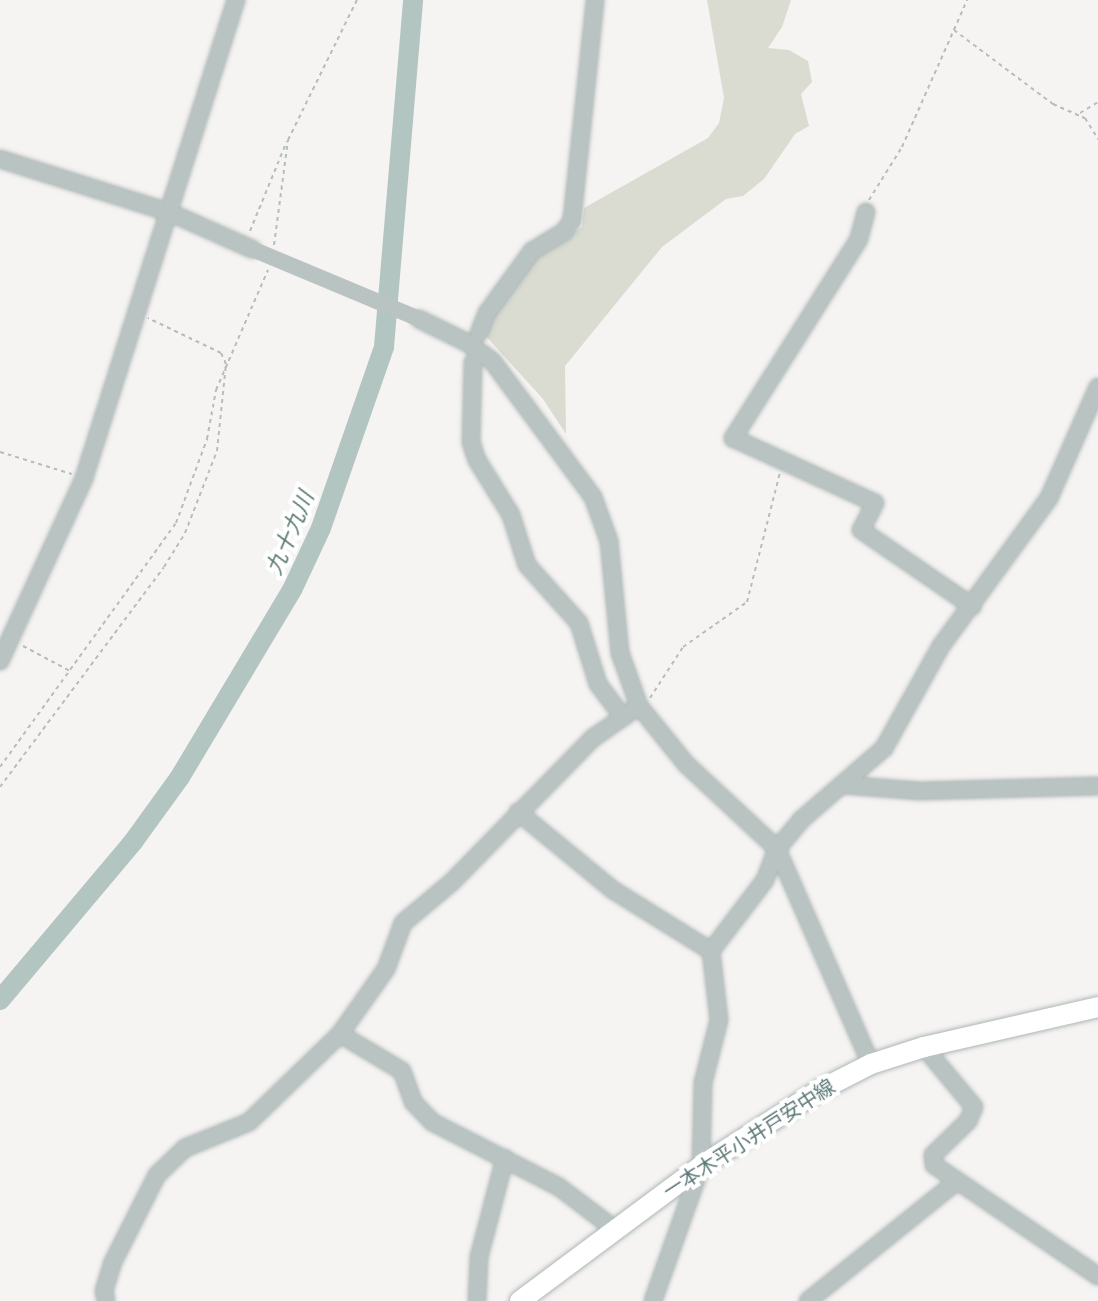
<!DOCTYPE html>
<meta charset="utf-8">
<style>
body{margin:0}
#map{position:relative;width:1098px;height:1301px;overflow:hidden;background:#f6f4f2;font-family:Figtree,"Noto Sans JP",sans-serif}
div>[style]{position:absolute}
.green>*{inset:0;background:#dadbd1}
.river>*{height:20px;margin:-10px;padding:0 10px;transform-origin:10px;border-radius:10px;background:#b3c5c1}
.path>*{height:2px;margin-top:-1px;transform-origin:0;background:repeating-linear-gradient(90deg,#b6bdbc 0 4px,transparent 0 8px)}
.roads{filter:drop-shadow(0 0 2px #adb7b7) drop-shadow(0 0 2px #adb7b7)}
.minor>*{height:16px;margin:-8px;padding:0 8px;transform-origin:8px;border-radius:8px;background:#b9c3c2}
.major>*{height:20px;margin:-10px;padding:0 10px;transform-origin:10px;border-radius:10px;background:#fff}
.minor-bridge>*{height:16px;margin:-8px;padding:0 8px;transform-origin:8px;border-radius:8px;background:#b9c3c2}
span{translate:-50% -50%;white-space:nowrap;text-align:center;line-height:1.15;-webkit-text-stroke:8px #fff;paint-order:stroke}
.street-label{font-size:20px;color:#5c7876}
.water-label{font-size:22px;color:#5b7972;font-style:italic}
</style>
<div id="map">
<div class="green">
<i style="clip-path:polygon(707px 0,791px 0,782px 27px,768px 48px,789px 50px,808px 61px,812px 82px,801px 94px,809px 126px,795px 134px,764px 179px,743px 196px,726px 199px,662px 247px,565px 366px,566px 434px,543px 399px,484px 334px,485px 327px,536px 256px,582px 227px,584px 208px,708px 138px,719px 123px,724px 98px)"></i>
</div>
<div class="river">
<i style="left:0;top:1000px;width:207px;rotate:-49.9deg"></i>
<i style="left:133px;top:842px;width:80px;rotate:-54.1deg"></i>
<i style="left:180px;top:777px;width:218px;rotate:-59.1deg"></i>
<i style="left:292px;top:590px;width:68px;rotate:-64.9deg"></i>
<i style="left:321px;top:528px;width:192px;rotate:-70.8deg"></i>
<i style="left:384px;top:347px;width:348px;rotate:-85.2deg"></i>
</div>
<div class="path">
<i style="left:954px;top:30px;width:124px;rotate:36.8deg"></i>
<i style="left:1053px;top:104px;width:35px;rotate:24deg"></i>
<i style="left:1085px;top:118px;width:25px;rotate:58deg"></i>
<i style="left:1080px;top:113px;width:21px;rotate:-31deg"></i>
<i style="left:869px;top:200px;width:62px;rotate:-58.1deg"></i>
<i style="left:902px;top:147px;width:161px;rotate:-66.1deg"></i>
<i style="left:250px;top:231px;width:97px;rotate:-67.7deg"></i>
<i style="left:274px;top:245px;width:106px;rotate:-82.4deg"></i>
<i style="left:288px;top:140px;width:156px;rotate:-63.8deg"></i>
<i style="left:0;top:452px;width:75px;rotate:17deg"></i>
<i style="left:23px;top:646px;width:53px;rotate:28deg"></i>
<i style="left:650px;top:698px;width:61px;rotate:-57.1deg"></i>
<i style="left:683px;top:647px;width:78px;rotate:-35.1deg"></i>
<i style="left:747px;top:602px;width:133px;rotate:-75.7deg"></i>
<i style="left:0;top:767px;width:301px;rotate:-54.2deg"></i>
<i style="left:176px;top:523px;width:90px;rotate:-69.7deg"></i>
<i style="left:207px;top:439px;width:50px;rotate:-79.6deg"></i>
<i style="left:216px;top:390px;width:131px;rotate:-66.6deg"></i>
<i style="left:0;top:787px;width:274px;rotate:-53.3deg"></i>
<i style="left:164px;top:567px;width:40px;rotate:-58deg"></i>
<i style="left:185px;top:533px;width:88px;rotate:-68.7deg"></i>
<i style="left:217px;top:451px;width:87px;rotate:-84.1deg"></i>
<i style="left:226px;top:364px;width:12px;rotate:-114deg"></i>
<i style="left:221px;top:353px;width:81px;rotate:-154.4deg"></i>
</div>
<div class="roads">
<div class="minor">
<i style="left:0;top:159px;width:179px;rotate:17.5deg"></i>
<i style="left:171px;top:213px;width:89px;rotate:24deg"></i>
<i style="left:866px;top:212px;width:28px;rotate:105deg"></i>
<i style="left:859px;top:239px;width:236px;rotate:122.3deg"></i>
<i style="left:733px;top:438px;width:156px;rotate:24.6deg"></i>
<i style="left:875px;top:503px;width:30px;rotate:117deg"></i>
<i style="left:861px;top:530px;width:135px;rotate:34.4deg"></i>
<i style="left:419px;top:319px;width:55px;rotate:26.1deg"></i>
<i style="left:468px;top:343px;width:31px;rotate:37deg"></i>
<i style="left:493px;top:362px;width:168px;rotate:53.5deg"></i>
<i style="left:593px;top:497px;width:47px;rotate:70deg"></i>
<i style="left:609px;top:541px;width:113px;rotate:84.4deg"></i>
<i style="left:620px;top:653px;width:56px;rotate:70.3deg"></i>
<i style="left:639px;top:706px;width:75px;rotate:51deg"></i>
<i style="left:686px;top:764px;width:125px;rotate:43deg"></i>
<i style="left:777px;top:849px;width:235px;rotate:66.4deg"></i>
<i style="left:479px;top:333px;width:22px;rotate:-68deg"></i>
<i style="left:487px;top:313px;width:77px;rotate:-54deg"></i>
<i style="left:532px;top:251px;width:37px;rotate:-31deg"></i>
<i style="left:564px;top:232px;width:14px;rotate:-56deg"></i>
<i style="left:572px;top:220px;width:221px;rotate:-84deg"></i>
<i style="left:473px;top:362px;width:80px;rotate:91.4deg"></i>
<i style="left:471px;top:442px;width:19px;rotate:72deg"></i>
<i style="left:477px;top:460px;width:65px;rotate:58.3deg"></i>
<i style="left:511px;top:515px;width:52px;rotate:72.3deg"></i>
<i style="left:527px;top:565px;width:78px;rotate:48.1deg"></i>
<i style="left:579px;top:623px;width:64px;rotate:72.7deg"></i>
<i style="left:598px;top:684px;width:41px;rotate:52.9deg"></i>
<i style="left:0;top:661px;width:201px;rotate:-65.3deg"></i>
<i style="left:84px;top:478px;width:502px;rotate:-72.36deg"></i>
<i style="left:843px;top:785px;width:77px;rotate:4.5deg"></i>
<i style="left:920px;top:791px;width:178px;rotate:-1.6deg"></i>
<i style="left:518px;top:812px;width:123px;rotate:39.4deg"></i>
<i style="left:613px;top:890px;width:115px;rotate:31.9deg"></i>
<i style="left:711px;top:951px;width:69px;rotate:83.4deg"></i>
<i style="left:719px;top:1020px;width:65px;rotate:104.3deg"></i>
<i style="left:703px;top:1083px;width:83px;rotate:91.4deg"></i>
<i style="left:701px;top:1166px;width:143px;rotate:109.6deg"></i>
<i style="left:711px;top:951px;width:89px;rotate:-52.7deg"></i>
<i style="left:765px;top:880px;width:33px;rotate:-69deg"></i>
<i style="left:777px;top:849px;width:38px;rotate:-50deg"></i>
<i style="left:801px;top:820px;width:110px;rotate:-40.9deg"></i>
<i style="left:884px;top:748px;width:117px;rotate:-60.8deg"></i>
<i style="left:941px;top:646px;width:183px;rotate:-53.9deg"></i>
<i style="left:1049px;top:498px;width:121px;rotate:-66.2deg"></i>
<i style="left:340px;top:1034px;width:72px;rotate:30.8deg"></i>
<i style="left:402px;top:1071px;width:33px;rotate:70deg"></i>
<i style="left:413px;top:1102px;width:28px;rotate:46deg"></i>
<i style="left:432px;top:1122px;width:143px;rotate:27.1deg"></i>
<i style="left:559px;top:1187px;width:73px;rotate:37.2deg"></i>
<i style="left:924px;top:1047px;width:78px;rotate:50.2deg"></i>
<i style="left:974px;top:1107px;width:15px;rotate:113deg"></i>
<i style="left:968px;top:1121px;width:49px;rotate:135.8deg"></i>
<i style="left:933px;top:1155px;width:10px;rotate:84deg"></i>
<i style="left:934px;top:1165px;width:198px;rotate:34.1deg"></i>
<i style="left:106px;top:1301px;width:10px;rotate:-101deg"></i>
<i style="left:104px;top:1291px;width:28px;rotate:-73deg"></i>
<i style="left:112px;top:1264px;width:100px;rotate:-63.2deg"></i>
<i style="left:157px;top:1175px;width:39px;rotate:-44deg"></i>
<i style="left:185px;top:1148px;width:69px;rotate:-22.1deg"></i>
<i style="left:249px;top:1122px;width:127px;rotate:-44deg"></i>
<i style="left:340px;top:1034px;width:80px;rotate:-54.7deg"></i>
<i style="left:386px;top:969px;width:49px;rotate:-69.7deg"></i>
<i style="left:403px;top:923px;width:64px;rotate:-39.9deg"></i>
<i style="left:452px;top:882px;width:202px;rotate:-45.6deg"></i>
<i style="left:593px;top:738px;width:56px;rotate:-34.8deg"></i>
<i style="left:477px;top:1301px;width:44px;rotate:-87.4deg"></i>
<i style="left:479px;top:1257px;width:102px;rotate:-75.3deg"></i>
<i style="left:808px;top:1301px;width:191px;rotate:-38.8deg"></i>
</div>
<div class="major">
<i style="left:520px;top:1301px;width:226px;rotate:-36.7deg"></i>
<i style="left:701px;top:1166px;width:141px;rotate:-32.6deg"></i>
<i style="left:820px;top:1090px;width:57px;rotate:-27deg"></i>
<i style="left:871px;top:1064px;width:56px;rotate:-17.8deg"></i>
<i style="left:924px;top:1047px;width:179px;rotate:-12.9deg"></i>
</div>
</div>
<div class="minor-bridge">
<i style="left:252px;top:249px;width:181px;rotate:22.7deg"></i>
</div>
<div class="street-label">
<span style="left:749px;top:1139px;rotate:-33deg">一本木平小井戸安中線</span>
</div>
<div class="water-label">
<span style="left:290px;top:533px;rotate:-67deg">九十九川</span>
</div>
</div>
